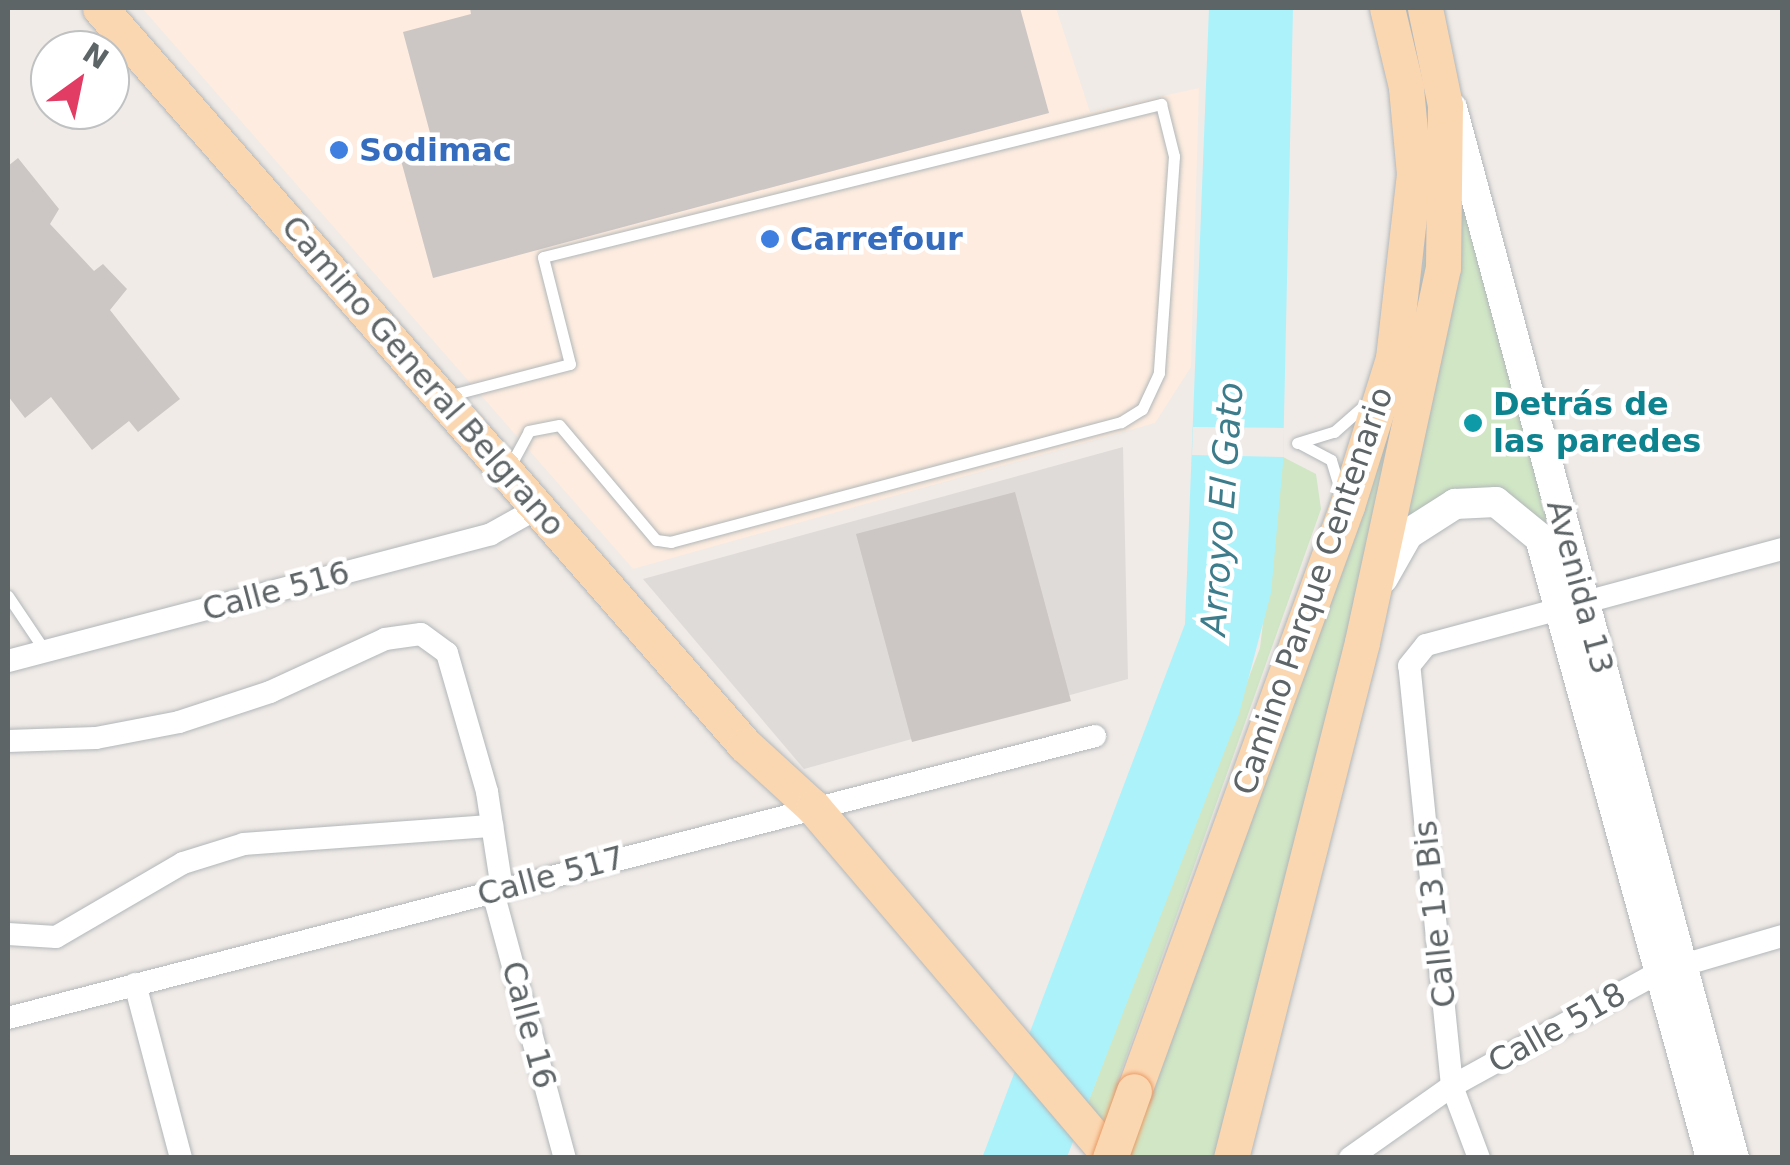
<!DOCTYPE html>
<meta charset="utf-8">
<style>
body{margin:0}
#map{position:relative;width:1790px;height:1165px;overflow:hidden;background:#f0ebe7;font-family:"DejaVu Sans",sans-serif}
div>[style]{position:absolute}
.commercial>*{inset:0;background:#fdecdf}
.industrial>*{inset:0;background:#dfdbd9}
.green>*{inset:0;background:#d0e6c5}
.water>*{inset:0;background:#acf2fb}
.pier>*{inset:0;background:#f0ebe7}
.building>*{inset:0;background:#ccc6c4}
.roads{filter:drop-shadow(0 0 2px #b2b7b9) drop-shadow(0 0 2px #b2b7b9)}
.lane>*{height:11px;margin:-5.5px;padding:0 5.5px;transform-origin:5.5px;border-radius:5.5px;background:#fff}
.street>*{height:22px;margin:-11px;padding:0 11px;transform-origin:11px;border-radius:11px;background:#fff}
.secondary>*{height:30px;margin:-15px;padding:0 15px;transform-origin:15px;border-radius:15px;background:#fff}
.primary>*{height:35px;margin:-17.5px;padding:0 17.5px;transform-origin:17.5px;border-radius:17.5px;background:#fbd7b1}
.bridges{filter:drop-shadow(0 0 2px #eb9a65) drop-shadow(0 0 2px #eb9a65)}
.primary-bridge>*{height:35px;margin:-17.5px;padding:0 17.5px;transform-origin:17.5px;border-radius:17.5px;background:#fbd7b1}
.dots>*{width:28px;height:28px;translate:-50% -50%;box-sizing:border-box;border:5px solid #fff;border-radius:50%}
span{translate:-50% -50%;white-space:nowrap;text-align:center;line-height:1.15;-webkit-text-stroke:9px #fff;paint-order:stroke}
.shop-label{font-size:32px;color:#366cbe;font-weight:700}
.left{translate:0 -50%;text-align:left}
.street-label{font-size:32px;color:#5e6567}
.culture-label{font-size:32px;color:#0d838f;font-weight:700}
.water-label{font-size:35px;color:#3c7c8b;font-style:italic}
.frame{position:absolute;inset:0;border:10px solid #5e6567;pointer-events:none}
.north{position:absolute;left:30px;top:30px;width:100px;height:100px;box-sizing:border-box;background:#fff;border:2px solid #bfc1c2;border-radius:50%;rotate:33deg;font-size:28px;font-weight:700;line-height:40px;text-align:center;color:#5e6567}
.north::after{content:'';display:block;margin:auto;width:35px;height:45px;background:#e23b64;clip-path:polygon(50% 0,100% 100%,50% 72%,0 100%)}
</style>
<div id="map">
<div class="commercial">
<i style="clip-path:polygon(142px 8px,1056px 8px,1090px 112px,1199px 88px,1191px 367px,1155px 423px,633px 569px)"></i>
</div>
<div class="industrial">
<i style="clip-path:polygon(1123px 447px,1128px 679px,804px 769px,643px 579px)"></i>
</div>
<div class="green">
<i style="clip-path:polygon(1404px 8px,1411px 8px,1428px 67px,1436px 243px,1404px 404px,1218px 1157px,1123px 1157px,1084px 1113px,1260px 648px,1283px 457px,1316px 474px,1321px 509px,1117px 1083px,1147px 1097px,1416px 312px,1427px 241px,1428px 121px)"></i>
<i style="clip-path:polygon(1458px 178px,1564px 573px,1545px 526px,1510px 497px,1401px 524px)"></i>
</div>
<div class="water">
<i style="clip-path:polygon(1209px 8px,1293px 8px,1283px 463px,1271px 593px,1239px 714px,1067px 1157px,982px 1158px,1185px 624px)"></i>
</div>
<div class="pier">
<i style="clip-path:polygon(1193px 427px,1284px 428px,1283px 457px,1192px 455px)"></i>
</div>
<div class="building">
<i style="clip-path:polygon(470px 8px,1020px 8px,1049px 113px,433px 278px,399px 153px,433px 144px,403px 32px,471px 14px)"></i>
<i style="clip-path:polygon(18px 158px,59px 209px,50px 224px,94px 271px,103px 264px,127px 289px,110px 310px,180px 399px,138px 432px,129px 421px,92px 450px,51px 397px,25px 418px,8px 396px,8px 166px)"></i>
<i style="clip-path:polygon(1015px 492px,1071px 701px,912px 742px,856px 534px)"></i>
</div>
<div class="roads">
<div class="lane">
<i style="left:447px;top:396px;width:127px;rotate:-14.6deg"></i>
<i style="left:570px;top:364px;width:110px;rotate:-104.2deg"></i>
<i style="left:543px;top:257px;width:637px;rotate:-13.91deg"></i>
<i style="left:1161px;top:104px;width:54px;rotate:76deg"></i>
<i style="left:1174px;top:156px;width:218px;rotate:94deg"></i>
<i style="left:1159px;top:373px;width:40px;rotate:115deg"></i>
<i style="left:1142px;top:409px;width:25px;rotate:148deg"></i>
<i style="left:1121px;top:422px;width:466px;rotate:165.1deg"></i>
<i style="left:671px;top:542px;width:15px;rotate:-172deg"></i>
<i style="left:656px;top:540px;width:150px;rotate:-130.1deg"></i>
<i style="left:559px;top:425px;width:31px;rotate:169deg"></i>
<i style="left:529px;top:431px;width:42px;rotate:118.4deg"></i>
<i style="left:1297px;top:443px;width:39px;rotate:-17deg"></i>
<i style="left:1334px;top:432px;width:44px;rotate:-41.3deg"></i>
<i style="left:1301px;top:444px;width:34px;rotate:28deg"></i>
<i style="left:1331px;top:460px;width:31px;rotate:73deg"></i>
<i style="left:8px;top:596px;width:66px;rotate:56.1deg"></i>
</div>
<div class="street">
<i style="left:8px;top:661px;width:499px;rotate:-14.7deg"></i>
<i style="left:491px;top:534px;width:54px;rotate:-29deg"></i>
<i style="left:8px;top:741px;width:88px;rotate:-2deg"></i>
<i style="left:96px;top:738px;width:85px;rotate:-10.9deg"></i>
<i style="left:179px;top:722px;width:96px;rotate:-18.2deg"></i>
<i style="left:270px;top:692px;width:127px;rotate:-24.7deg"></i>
<i style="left:385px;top:639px;width:36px;rotate:-8deg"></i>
<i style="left:421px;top:634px;width:32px;rotate:36deg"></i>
<i style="left:447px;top:653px;width:145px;rotate:73.9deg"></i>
<i style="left:487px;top:792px;width:98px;rotate:81.2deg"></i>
<i style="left:493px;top:892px;width:276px;rotate:74.9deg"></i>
<i style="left:8px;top:934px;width:48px;rotate:3.6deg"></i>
<i style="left:56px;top:937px;width:147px;rotate:-30.2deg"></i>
<i style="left:183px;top:863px;width:64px;rotate:-17.3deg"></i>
<i style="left:244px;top:844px;width:249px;rotate:-4.2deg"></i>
<i style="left:135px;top:984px;width:180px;rotate:75.2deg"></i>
<i style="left:8px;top:1018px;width:1123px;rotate:-14.54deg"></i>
<i style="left:1350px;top:1158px;width:125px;rotate:-35.2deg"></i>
<i style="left:1452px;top:1086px;width:236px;rotate:-28.8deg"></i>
<i style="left:1659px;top:972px;width:128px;rotate:-16.3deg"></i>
<i style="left:1479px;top:1158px;width:77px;rotate:-110.6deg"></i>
<i style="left:1452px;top:1086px;width:422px;rotate:-95.8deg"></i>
<i style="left:1409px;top:666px;width:27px;rotate:-51deg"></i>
<i style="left:1426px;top:645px;width:369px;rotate:-15.1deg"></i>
</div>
<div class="secondary">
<i style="left:1452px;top:108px;width:1087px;rotate:74.97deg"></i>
<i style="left:1383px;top:578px;width:51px;rotate:-60.4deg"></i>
<i style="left:1408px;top:534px;width:56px;rotate:-32.6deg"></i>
<i style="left:1455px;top:504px;width:41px;rotate:-2.8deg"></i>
<i style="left:1496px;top:502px;width:57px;rotate:39.3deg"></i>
<i style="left:1540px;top:538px;width:643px;rotate:74.58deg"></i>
</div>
<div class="primary">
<i style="left:100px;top:8px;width:979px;rotate:48.81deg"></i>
<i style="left:745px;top:745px;width:92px;rotate:42.4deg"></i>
<i style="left:813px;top:807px;width:461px;rotate:49.6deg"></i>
<i style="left:1134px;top:1091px;width:623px;rotate:-69.99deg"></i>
<i style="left:1347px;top:506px;width:155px;rotate:-72.7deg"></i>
<i style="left:1393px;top:358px;width:185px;rotate:-83.5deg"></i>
<i style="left:1414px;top:174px;width:87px;rotate:-95.3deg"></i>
<i style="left:1406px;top:87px;width:81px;rotate:-103.5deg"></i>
<i style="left:1231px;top:1158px;width:532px;rotate:-75.75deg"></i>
<i style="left:1362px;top:642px;width:383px;rotate:-77.8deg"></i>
<i style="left:1443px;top:268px;width:163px;rotate:-89.3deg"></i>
<i style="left:1445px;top:105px;width:99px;rotate:-101.7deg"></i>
</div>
</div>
<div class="bridges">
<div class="primary-bridge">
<i style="left:1110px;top:1158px;width:71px;rotate:-70.3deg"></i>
</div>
</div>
<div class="dots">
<i style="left:339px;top:150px;background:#3f7fe0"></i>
<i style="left:770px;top:239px;background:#3f7fe0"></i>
<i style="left:1473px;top:423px;background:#0f9aa8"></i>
</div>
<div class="shop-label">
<span class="left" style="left:359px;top:150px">Sodimac</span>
<span class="left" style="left:790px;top:239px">Carrefour</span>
</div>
<div class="street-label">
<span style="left:423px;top:376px;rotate:49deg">Camino General Belgrano</span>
<span style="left:1580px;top:587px;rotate:75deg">Avenida 13</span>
<span style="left:276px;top:591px;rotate:-15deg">Calle 516</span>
<span style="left:1313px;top:591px;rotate:-71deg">Camino Parque Centenario</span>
<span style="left:551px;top:876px;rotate:-15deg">Calle 517</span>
<span style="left:1435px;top:914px;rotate:-96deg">Calle 13 Bis</span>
<span style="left:529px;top:1025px;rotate:75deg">Calle 16</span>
<span style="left:1557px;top:1028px;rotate:-29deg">Calle 518</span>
</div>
<div class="culture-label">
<span class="left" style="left:1493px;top:423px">Detrás de<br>las paredes</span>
</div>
<div class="water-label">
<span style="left:1222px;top:509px;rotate:-86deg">Arroyo El Gato</span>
</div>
<div class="frame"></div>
<div class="north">N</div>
</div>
